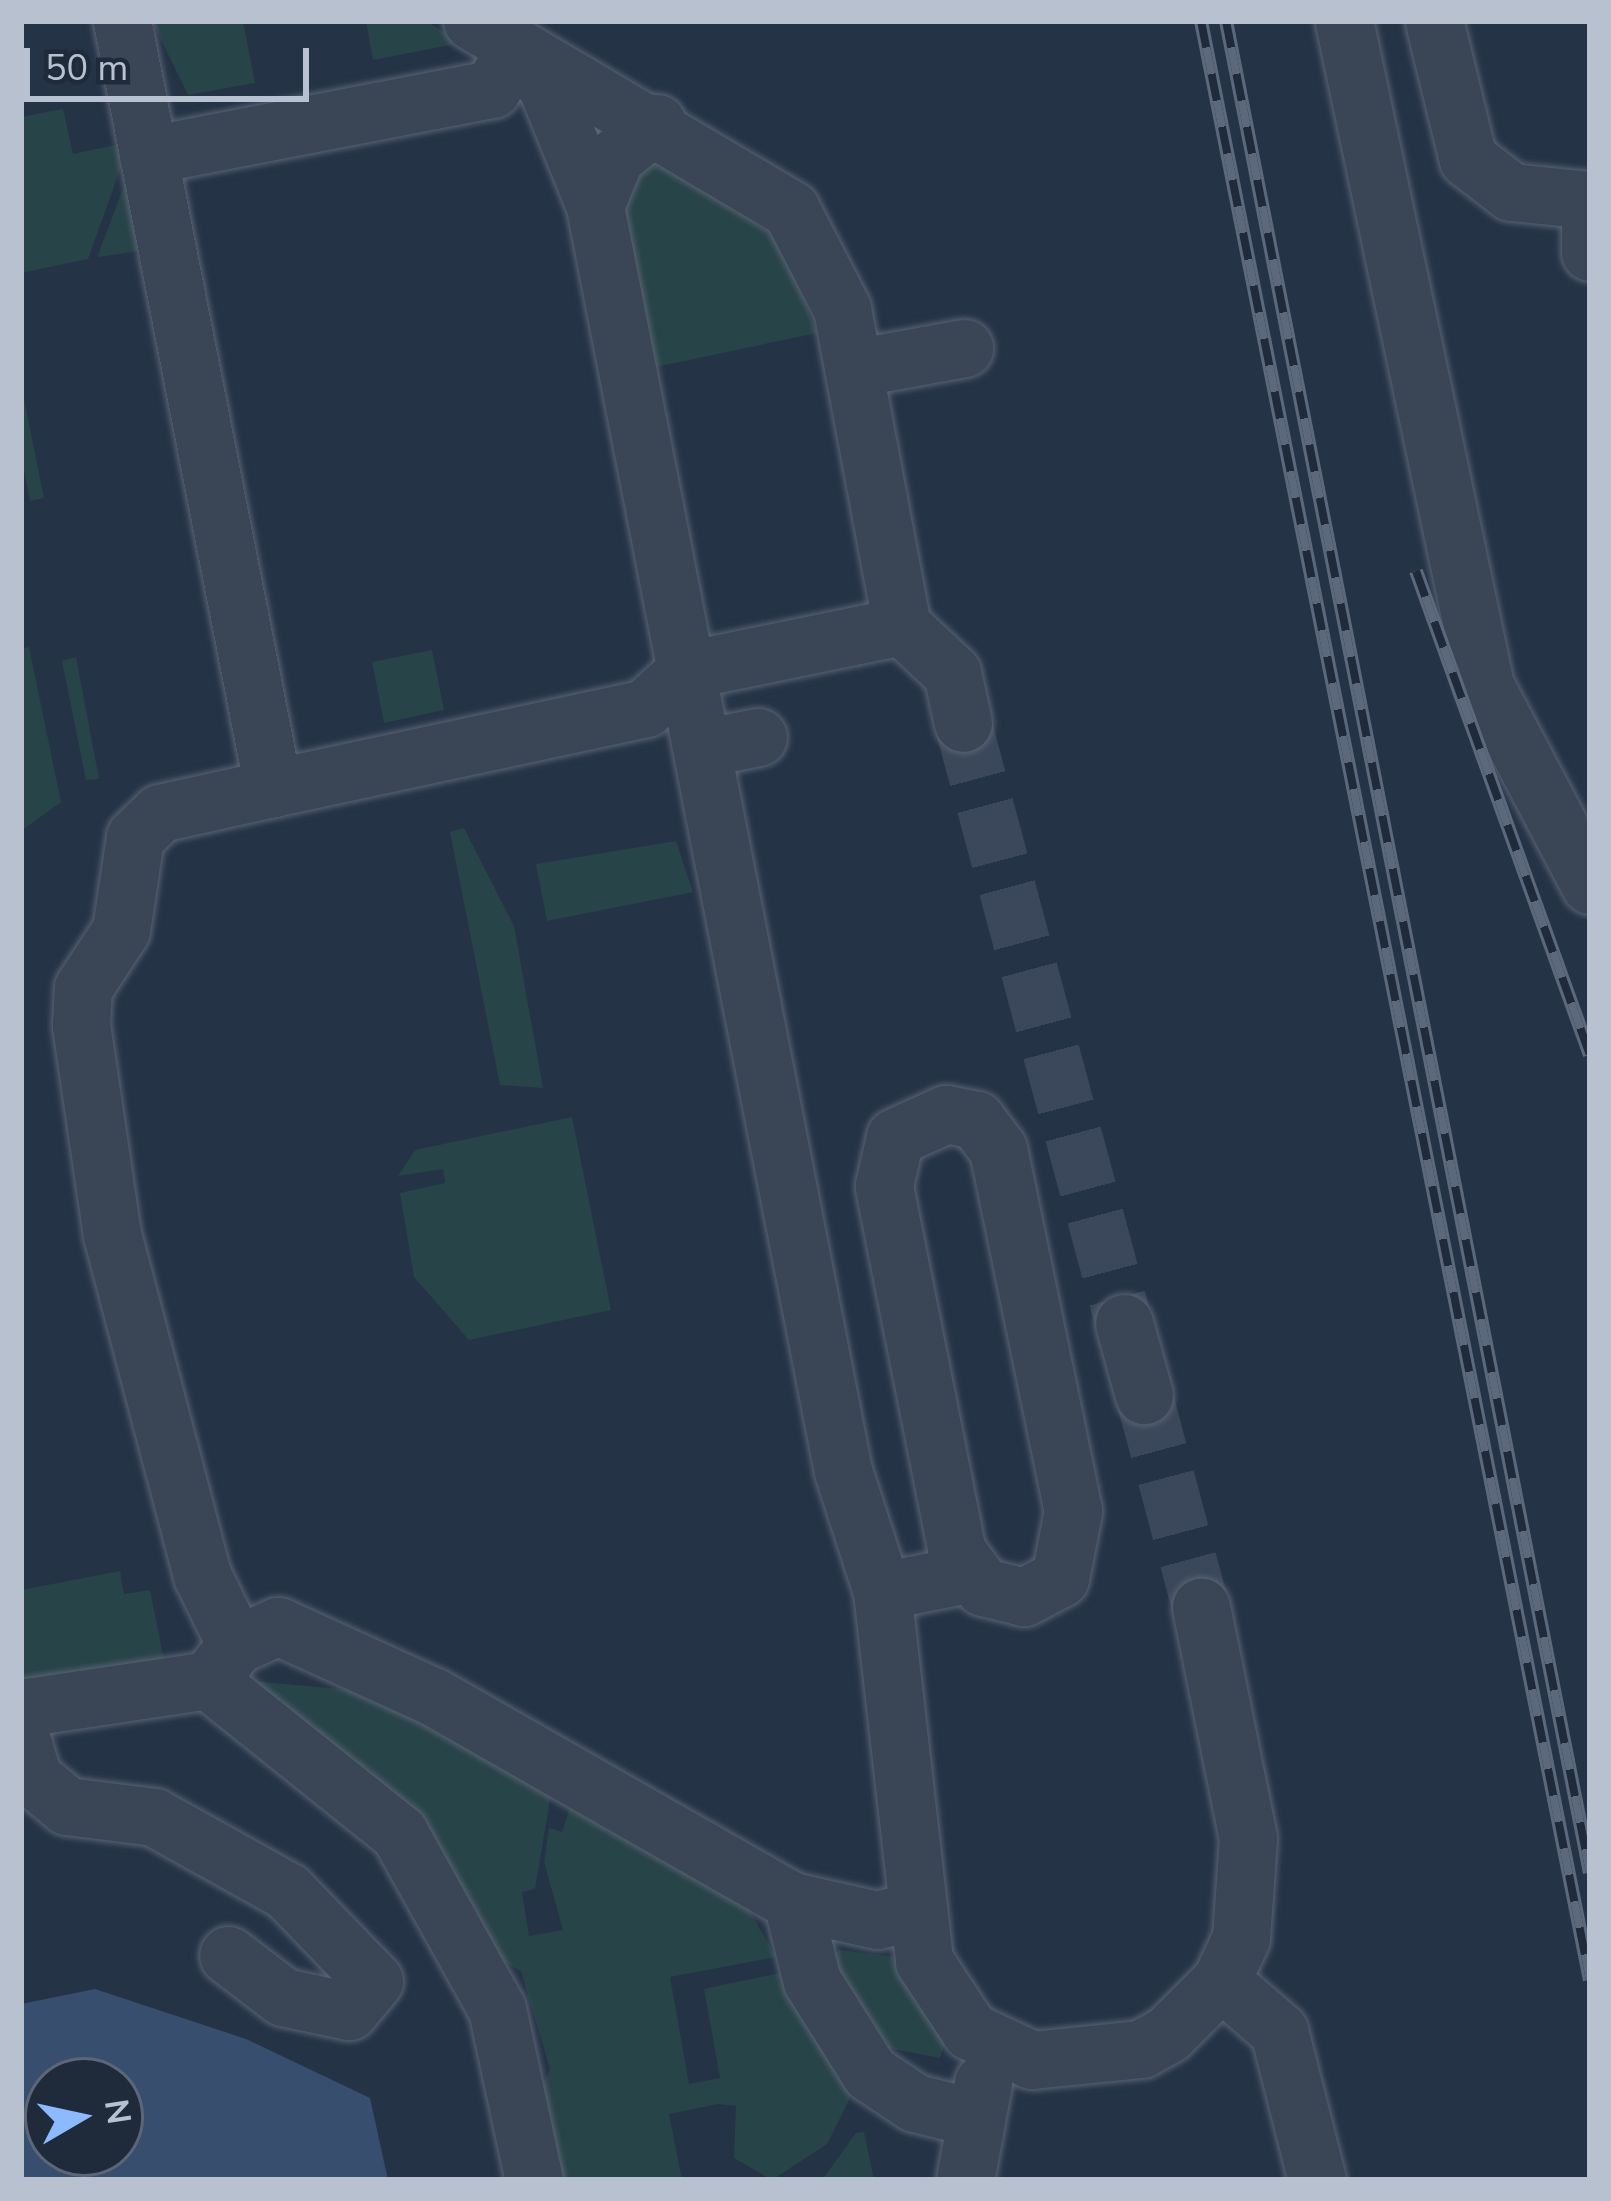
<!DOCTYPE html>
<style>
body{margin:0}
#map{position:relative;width:1611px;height:2201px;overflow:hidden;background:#253347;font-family:"Nunito Sans",sans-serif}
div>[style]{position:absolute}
.green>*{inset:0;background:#274448}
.water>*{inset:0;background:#374e6f}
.minor-tunnel>*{height:57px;margin-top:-28.5px;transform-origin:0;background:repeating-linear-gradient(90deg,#3b485b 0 57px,transparent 0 85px)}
.roads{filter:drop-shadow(0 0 3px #596373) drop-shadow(0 0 3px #596373)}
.minor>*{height:57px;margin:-28.5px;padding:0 28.5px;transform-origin:28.5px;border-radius:28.5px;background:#3a4556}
.rail>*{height:14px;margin-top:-7px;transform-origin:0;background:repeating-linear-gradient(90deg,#1f2a3b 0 27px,#5c697d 0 54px);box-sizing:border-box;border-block:3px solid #5c697d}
span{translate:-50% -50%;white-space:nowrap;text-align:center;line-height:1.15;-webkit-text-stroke:10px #1f2a3b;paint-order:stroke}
.frame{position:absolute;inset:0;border:24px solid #b8c1cf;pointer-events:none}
.north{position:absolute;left:24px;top:2057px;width:120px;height:120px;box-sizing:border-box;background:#1f2a3b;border:3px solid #5c6676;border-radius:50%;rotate:81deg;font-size:33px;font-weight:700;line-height:48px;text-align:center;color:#b8c1cf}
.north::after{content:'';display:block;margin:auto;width:42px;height:54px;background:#8db9ff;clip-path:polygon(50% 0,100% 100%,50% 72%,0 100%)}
.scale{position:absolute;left:24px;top:48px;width:285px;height:54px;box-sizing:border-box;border:6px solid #b8c1cf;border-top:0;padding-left:15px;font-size:36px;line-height:42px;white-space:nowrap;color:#b8c1cf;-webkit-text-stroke:9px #1f2a3b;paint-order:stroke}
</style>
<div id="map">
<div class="green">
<i style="clip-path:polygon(152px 21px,243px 21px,255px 83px,188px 95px)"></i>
<i style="clip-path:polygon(366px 21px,426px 21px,461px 43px,373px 60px)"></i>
<i style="clip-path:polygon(63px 109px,73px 154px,130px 142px,88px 259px,21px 273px,21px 117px)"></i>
<i style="clip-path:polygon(667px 155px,782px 244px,817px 333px,646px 369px,621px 183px)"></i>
<i style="clip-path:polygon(135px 157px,139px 251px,99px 257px,98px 255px)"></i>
<i style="clip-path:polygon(21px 384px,44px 498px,30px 501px,21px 454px)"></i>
<i style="clip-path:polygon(29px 647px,61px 802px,21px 831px,21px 649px)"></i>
<i style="clip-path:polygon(432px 650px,444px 710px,384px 723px,372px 662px)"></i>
<i style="clip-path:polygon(76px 657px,99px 779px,86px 780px,62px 661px)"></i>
<i style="clip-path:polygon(464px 828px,514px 926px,543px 1088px,500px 1085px,450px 832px)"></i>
<i style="clip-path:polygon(676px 841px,693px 892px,547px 921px,536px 864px)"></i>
<i style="clip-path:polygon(572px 1117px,611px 1310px,469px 1340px,414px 1277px,400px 1193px,445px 1183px,443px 1169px,398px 1176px,415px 1150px)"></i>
<i style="clip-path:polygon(120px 1571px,124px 1594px,150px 1590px,166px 1670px,21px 1690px,21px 1590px)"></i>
<i style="clip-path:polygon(252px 1681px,373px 1692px,552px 1788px,535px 1889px,522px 1892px,529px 1936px,563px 1930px,544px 1862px,549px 1828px,562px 1832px,572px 1802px,744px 1901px,776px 1957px,670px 1977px,689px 2084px,720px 2078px,704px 1989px,784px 1972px,853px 2092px,827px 2144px,772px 2180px,734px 2158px,736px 2106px,718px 2104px,669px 2114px,682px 2180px,553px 2180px,538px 2097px,550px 2069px,521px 1971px,498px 1959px,475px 1907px,407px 1831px)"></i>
<i style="clip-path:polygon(839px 1950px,906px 1958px,946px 2040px,940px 2058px,887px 2048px,828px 1963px)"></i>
<i style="clip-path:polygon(864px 2132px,874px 2180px,822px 2180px,856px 2133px)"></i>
</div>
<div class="water">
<i style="clip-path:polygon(evenodd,95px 1989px,246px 2039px,370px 2098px,388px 2180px,21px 2180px,21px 2004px,95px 1989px,48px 2081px,120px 2081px,120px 2153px,48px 2153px,48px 2081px)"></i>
</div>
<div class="minor-tunnel">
<i style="left:963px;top:723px;width:621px;rotate:74.98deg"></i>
<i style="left:1144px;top:1395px;width:220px;rotate:75deg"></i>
</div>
<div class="roads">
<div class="minor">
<i style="left:122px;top:21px;width:782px;rotate:78.86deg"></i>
<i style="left:273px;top:788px;width:381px;rotate:-12.1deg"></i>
<i style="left:645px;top:708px;width:57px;rotate:-42.1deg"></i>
<i style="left:687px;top:670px;width:219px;rotate:-11.6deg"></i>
<i style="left:472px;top:21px;width:371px;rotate:30.6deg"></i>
<i style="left:791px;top:210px;width:111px;rotate:62.7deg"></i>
<i style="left:842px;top:309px;width:323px;rotate:79.3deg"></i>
<i style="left:902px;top:626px;width:69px;rotate:43.2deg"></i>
<i style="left:952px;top:673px;width:51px;rotate:77.6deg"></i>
<i style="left:1344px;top:21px;width:680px;rotate:78.03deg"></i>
<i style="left:1485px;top:686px;width:225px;rotate:62.2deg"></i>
<i style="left:1434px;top:21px;width:142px;rotate:76.2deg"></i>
<i style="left:1468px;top:159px;width:54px;rotate:37.5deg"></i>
<i style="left:1511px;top:192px;width:79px;rotate:5.8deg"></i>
<i style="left:519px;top:50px;width:46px;rotate:52.9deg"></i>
<i style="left:547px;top:87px;width:128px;rotate:68deg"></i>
<i style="left:595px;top:206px;width:53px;rotate:-67.8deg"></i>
<i style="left:615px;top:157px;width:54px;rotate:-39deg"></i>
<i style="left:148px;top:155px;width:350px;rotate:-10.9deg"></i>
<i style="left:492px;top:89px;width:49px;rotate:-60.8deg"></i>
<i style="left:1590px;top:200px;width:52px;rotate:90deg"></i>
<i style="left:595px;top:206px;width:1289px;rotate:78.91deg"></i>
<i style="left:843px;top:1471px;width:126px;rotate:72deg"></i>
<i style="left:854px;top:368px;width:112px;rotate:-10.3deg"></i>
<i style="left:702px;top:748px;width:57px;rotate:-11.1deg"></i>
<i style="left:946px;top:1114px;width:31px;rotate:11deg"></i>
<i style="left:976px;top:1120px;width:36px;rotate:53deg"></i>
<i style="left:998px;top:1149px;width:370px;rotate:78.3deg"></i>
<i style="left:1073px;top:1511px;width:68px;rotate:101deg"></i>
<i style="left:1060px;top:1578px;width:41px;rotate:152.2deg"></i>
<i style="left:1024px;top:1597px;width:42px;rotate:-166.3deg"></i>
<i style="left:983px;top:1587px;width:44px;rotate:-126.6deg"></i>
<i style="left:957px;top:1552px;width:373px;rotate:-101.3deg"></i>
<i style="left:884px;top:1186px;width:50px;rotate:-77.3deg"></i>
<i style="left:895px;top:1137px;width:56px;rotate:-24.3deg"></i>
<i style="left:1124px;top:1323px;width:75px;rotate:74.5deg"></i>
<i style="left:967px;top:1574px;width:87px;rotate:168.7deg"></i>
<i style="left:882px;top:1591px;width:372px;rotate:83.5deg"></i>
<i style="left:924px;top:1961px;width:84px;rotate:56.7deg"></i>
<i style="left:970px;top:2031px;width:68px;rotate:25.1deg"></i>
<i style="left:1032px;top:2060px;width:110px;rotate:-5.8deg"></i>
<i style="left:1141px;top:2049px;width:31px;rotate:-29deg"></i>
<i style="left:1168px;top:2034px;width:75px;rotate:-45deg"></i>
<i style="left:1221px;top:1981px;width:47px;rotate:-65.1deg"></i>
<i style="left:1241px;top:1938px;width:100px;rotate:-86deg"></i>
<i style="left:1248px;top:1838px;width:236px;rotate:-101.5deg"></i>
<i style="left:236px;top:1645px;width:78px;rotate:-115.9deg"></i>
<i style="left:202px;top:1575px;width:352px;rotate:-104.8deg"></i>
<i style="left:112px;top:1235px;width:212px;rotate:-98.4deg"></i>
<i style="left:81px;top:1025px;width:37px;rotate:-87deg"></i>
<i style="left:83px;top:988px;width:69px;rotate:-56.8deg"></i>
<i style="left:121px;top:930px;width:94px;rotate:-81.4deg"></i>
<i style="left:135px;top:837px;width:35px;rotate:-44deg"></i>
<i style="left:160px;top:813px;width:116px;rotate:-12.5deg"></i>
<i style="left:213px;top:1675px;width:38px;rotate:-53deg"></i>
<i style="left:236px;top:1645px;width:46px;rotate:-24.3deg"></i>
<i style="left:278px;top:1626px;width:171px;rotate:24.5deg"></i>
<i style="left:434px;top:1697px;width:412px;rotate:29.7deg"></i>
<i style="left:792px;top:1901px;width:87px;rotate:12.6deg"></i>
<i style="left:877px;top:1920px;width:42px;rotate:-13.7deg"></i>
<i style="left:21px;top:1708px;width:189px;rotate:-8.5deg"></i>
<i style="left:208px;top:1680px;width:245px;rotate:38.7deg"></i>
<i style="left:399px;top:1833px;width:201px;rotate:60.9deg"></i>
<i style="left:497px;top:2009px;width:175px;rotate:77.8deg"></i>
<i style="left:21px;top:1738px;width:42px;rotate:73.3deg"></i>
<i style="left:33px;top:1778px;width:44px;rotate:39.5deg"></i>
<i style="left:67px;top:1806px;width:88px;rotate:7.2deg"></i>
<i style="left:154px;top:1817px;width:152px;rotate:29.1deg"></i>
<i style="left:287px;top:1891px;width:125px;rotate:46deg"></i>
<i style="left:374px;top:1981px;width:39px;rotate:130deg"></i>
<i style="left:349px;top:2011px;width:67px;rotate:-168deg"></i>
<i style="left:283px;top:1997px;width:69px;rotate:-142.6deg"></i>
<i style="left:792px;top:1901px;width:82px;rotate:76deg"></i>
<i style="left:812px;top:1981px;width:109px;rotate:57.8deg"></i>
<i style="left:870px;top:2073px;width:54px;rotate:33.7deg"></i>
<i style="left:915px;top:2103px;width:59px;rotate:13.8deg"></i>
<i style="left:1221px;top:1981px;width:77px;rotate:40.8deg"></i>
<i style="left:1279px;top:2031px;width:154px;rotate:75.7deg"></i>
<i style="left:965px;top:2180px;width:99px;rotate:-79.5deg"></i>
</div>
</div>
<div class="rail">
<i style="left:1201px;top:21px;width:1997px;rotate:78.77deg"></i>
<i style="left:1226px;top:21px;width:1887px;rotate:78.88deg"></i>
<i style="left:1416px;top:571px;width:514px;rotate:70.23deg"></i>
</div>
<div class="frame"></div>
<div class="north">N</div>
<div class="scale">50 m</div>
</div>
